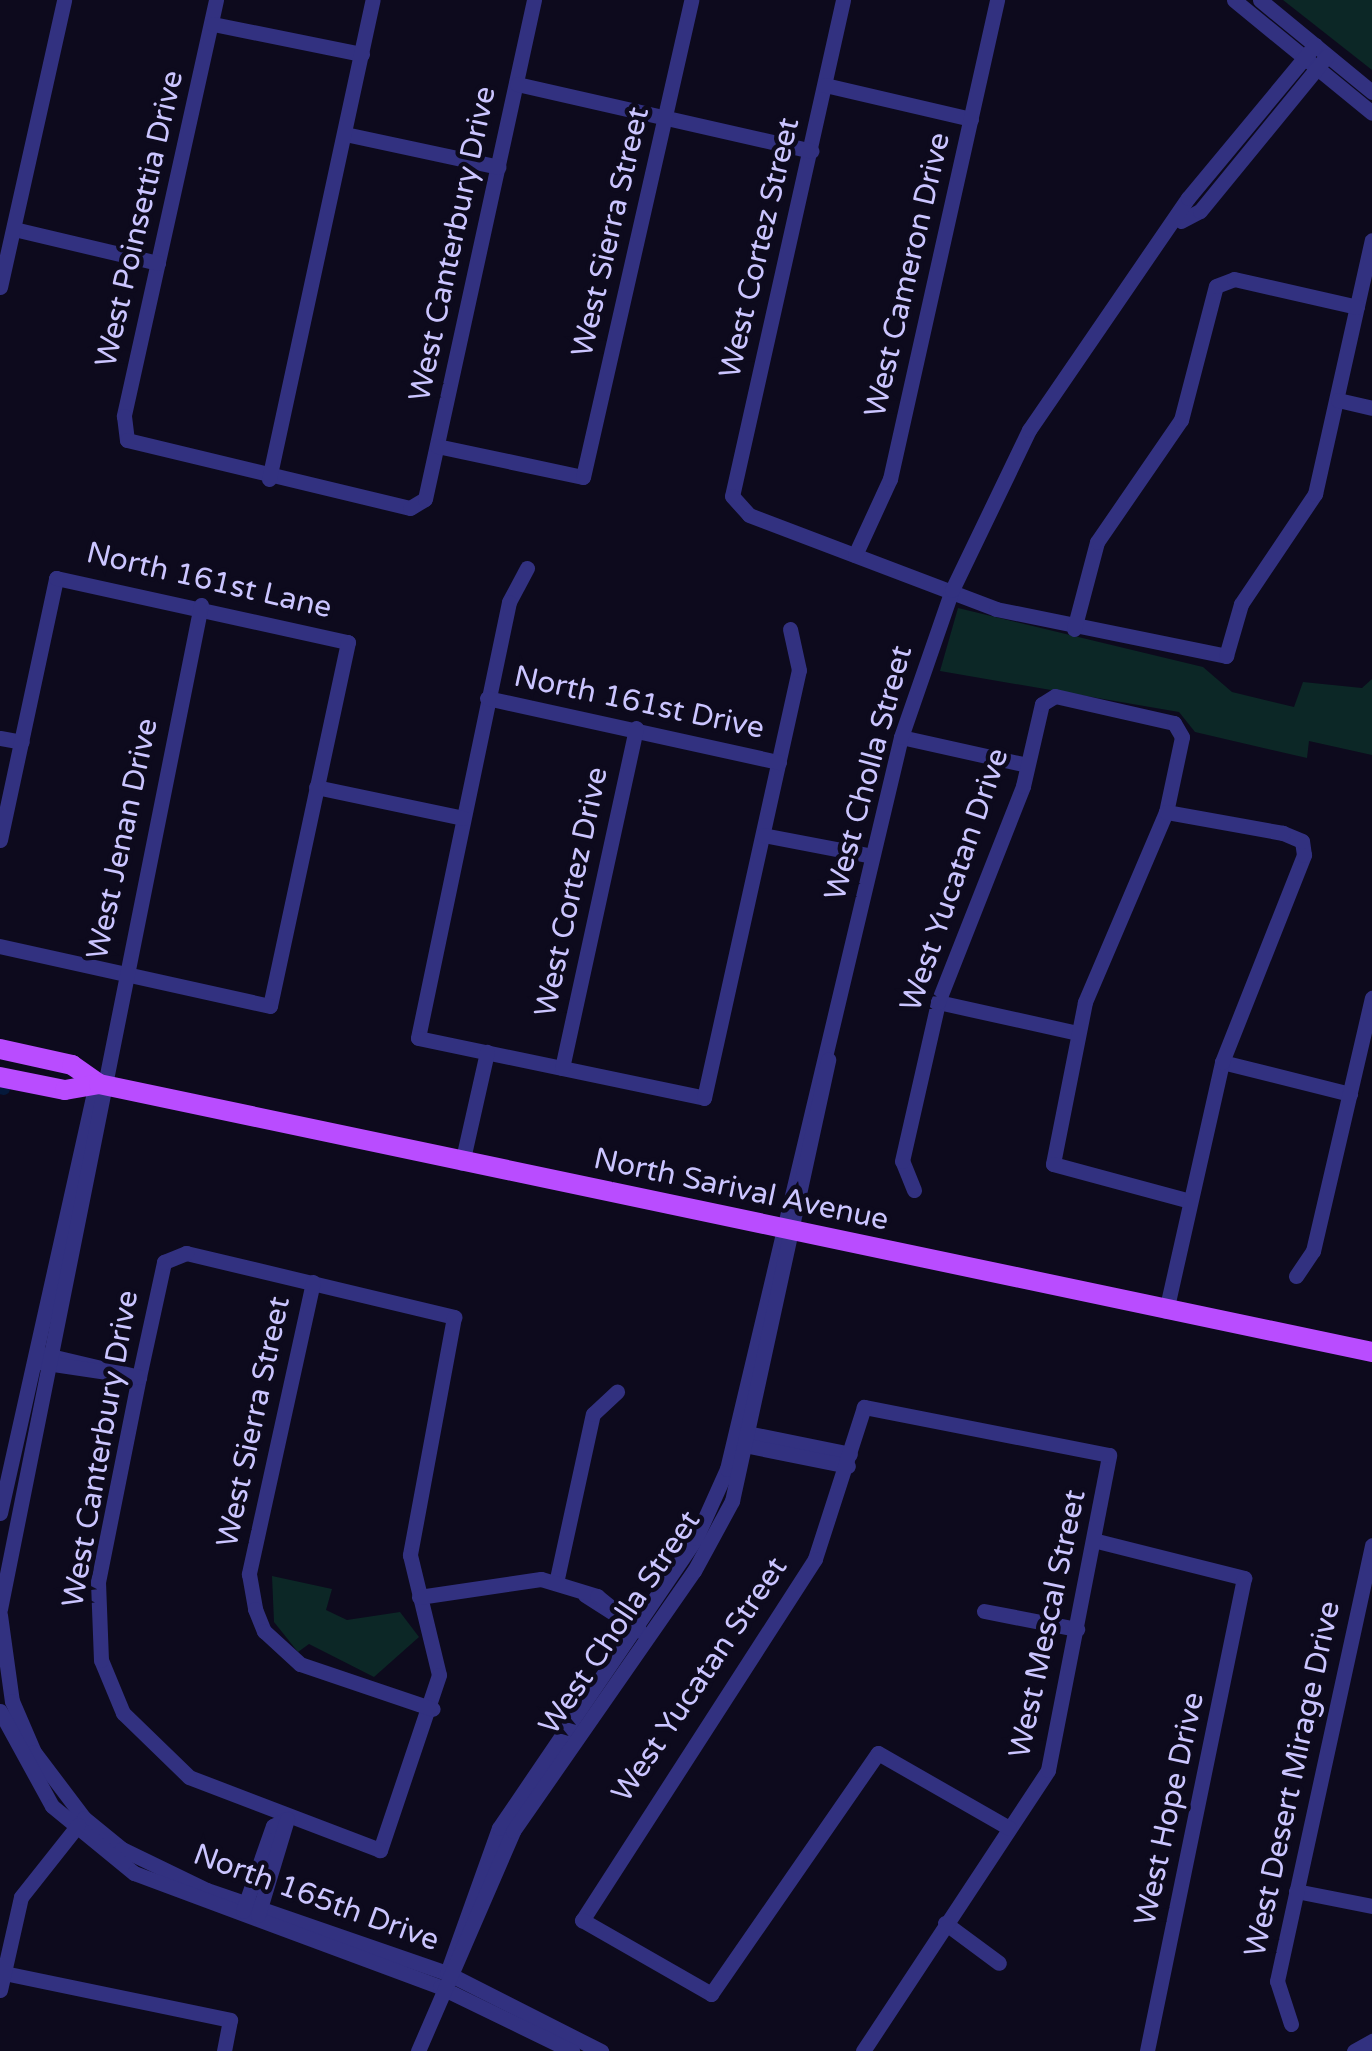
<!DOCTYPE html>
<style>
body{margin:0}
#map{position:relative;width:1372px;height:2051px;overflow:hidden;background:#0d0a1d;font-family:"Varela Round",sans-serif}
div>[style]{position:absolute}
.green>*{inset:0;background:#0c2726}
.canal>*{height:12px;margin:-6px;padding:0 6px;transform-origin:6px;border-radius:6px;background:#05193b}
.minor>*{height:15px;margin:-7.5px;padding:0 7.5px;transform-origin:7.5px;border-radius:7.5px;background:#323180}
.major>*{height:20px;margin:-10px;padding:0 10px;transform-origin:10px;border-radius:10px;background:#b94cff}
span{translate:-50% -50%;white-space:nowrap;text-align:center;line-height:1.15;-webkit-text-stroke:9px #0d0a1d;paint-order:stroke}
.street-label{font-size:30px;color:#cbc5ff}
</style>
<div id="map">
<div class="green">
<i style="clip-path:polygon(1283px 0,1372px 0,1372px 70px)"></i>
<i style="clip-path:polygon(958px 608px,1203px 667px,1232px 692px,1294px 707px,1303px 682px,1362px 688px,1372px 679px,1372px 755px,1309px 741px,1307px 758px,1195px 732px,1179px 712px,940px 671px)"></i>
<i style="clip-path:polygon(272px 1576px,332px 1589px,326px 1610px,347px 1620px,400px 1612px,419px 1637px,374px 1677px,309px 1644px,298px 1652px,274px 1622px)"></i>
</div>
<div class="canal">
<i style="left:0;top:1088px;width:4px;rotate:14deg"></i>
</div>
<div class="minor">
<i style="left:216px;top:0;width:426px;rotate:102.5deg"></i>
<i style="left:124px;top:416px;width:24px;rotate:83deg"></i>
<i style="left:127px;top:440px;width:291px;rotate:13.5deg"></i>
<i style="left:410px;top:508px;width:17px;rotate:-31deg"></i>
<i style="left:425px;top:499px;width:511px;rotate:-77.68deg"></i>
<i style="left:843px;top:0;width:508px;rotate:102.61deg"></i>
<i style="left:732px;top:496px;width:25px;rotate:48deg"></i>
<i style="left:749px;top:515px;width:264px;rotate:20.8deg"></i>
<i style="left:996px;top:609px;width:235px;rotate:11.5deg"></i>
<i style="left:1226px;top:656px;width:54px;rotate:-73.9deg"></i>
<i style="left:1241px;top:604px;width:133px;rotate:-56.1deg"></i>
<i style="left:1315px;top:494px;width:260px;rotate:-77.4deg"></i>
<i style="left:1234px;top:0;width:178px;rotate:39.3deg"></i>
<i style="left:1260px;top:0;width:145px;rotate:39.4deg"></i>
<i style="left:213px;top:24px;width:152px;rotate:11.4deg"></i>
<i style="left:517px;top:84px;width:302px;rotate:12.8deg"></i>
<i style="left:825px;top:85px;width:150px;rotate:13.1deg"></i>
<i style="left:345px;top:134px;width:157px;rotate:12.1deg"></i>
<i style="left:1181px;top:221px;width:21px;rotate:-28deg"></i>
<i style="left:1200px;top:211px;width:200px;rotate:-50.7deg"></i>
<i style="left:14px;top:229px;width:148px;rotate:13.3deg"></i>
<i style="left:0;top:287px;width:294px;rotate:-77.4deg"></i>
<i style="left:1338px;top:400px;width:35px;rotate:13deg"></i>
<i style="left:437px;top:446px;width:149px;rotate:12deg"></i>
<i style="left:583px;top:477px;width:489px;rotate:-77.2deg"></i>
<i style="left:269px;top:479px;width:490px;rotate:-77.8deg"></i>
<i style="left:855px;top:555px;width:84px;rotate:-65.3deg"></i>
<i style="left:890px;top:479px;width:491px;rotate:-77.4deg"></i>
<i style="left:527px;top:568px;width:38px;rotate:118deg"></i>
<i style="left:509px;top:602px;width:445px;rotate:101.8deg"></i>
<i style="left:418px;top:1038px;width:292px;rotate:11.8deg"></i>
<i style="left:704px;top:1098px;width:438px;rotate:-77.5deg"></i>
<i style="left:799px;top:670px;width:42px;rotate:-102.4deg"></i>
<i style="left:1074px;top:629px;width:90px;rotate:-75.2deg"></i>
<i style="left:1097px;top:542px;width:148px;rotate:-55.5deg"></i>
<i style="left:1181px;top:420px;width:138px;rotate:-75.4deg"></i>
<i style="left:1216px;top:286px;width:19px;rotate:-21deg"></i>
<i style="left:1234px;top:279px;width:126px;rotate:12.8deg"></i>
<i style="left:487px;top:698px;width:299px;rotate:12.4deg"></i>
<i style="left:901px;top:737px;width:129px;rotate:12.5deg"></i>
<i style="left:0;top:738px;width:22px;rotate:10deg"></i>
<i style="left:316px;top:787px;width:150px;rotate:11.9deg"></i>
<i style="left:763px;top:835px;width:111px;rotate:10.9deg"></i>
<i style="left:0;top:840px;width:268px;rotate:-77.9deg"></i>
<i style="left:56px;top:578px;width:299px;rotate:12.4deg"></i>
<i style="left:348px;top:642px;width:372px;rotate:102.1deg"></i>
<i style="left:270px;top:1006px;width:277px;rotate:-167.5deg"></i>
<i style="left:938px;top:1002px;width:143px;rotate:12.5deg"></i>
<i style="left:1222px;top:1062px;width:132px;rotate:14deg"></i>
<i style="left:562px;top:1068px;width:348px;rotate:-77.7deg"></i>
<i style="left:462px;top:1163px;width:114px;rotate:-77.3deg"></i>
<i style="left:914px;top:1190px;width:31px;rotate:-112deg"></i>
<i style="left:902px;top:1161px;width:163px;rotate:-77.2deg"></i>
<i style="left:938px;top:1002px;width:232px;rotate:-68.5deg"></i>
<i style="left:1023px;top:786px;width:84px;rotate:-77deg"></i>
<i style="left:1042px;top:704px;width:15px;rotate:-32deg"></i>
<i style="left:1055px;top:696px;width:122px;rotate:12.8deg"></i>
<i style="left:1174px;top:723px;width:16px;rotate:60deg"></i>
<i style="left:1182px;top:737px;width:77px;rotate:102deg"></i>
<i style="left:1166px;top:812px;width:207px;rotate:113.1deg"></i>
<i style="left:1085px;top:1002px;width:165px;rotate:101.2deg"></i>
<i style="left:1053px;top:1164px;width:142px;rotate:15.1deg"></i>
<i style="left:186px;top:1253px;width:276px;rotate:13.4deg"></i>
<i style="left:454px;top:1317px;width:242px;rotate:100.5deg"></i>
<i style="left:410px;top:1555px;width:123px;rotate:76.4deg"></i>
<i style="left:439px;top:1675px;width:185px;rotate:108.6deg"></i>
<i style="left:380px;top:1850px;width:204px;rotate:-159.1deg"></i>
<i style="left:189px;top:1777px;width:92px;rotate:-135.9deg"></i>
<i style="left:123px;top:1713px;width:57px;rotate:-112.5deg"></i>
<i style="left:101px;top:1660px;width:78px;rotate:-92.2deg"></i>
<i style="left:98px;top:1582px;width:209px;rotate:-78.7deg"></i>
<i style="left:139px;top:1377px;width:118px;rotate:-77.7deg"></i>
<i style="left:164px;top:1262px;width:24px;rotate:-22deg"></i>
<i style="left:1296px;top:1276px;width:30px;rotate:-56deg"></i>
<i style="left:1313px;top:1251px;width:260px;rotate:-76.9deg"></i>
<i style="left:313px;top:1282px;width:299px;rotate:102.4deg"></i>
<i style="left:249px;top:1574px;width:36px;rotate:80deg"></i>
<i style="left:255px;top:1609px;width:24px;rotate:68deg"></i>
<i style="left:264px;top:1631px;width:49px;rotate:42.5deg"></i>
<i style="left:300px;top:1664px;width:140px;rotate:18.7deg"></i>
<i style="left:1166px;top:1311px;width:255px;rotate:-77.3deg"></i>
<i style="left:1222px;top:1062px;width:223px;rotate:-68.4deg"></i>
<i style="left:1304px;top:855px;width:14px;rotate:-98deg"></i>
<i style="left:1302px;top:841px;width:21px;rotate:-157deg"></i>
<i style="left:1283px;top:833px;width:119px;rotate:-169.8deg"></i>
<i style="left:42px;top:1354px;width:100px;rotate:13.3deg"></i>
<i style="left:40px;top:1362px;width:100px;rotate:8.6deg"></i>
<i style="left:742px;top:1432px;width:110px;rotate:11.5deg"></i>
<i style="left:739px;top:1444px;width:111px;rotate:11.4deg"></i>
<i style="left:0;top:1513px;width:426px;rotate:-77.4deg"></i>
<i style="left:1097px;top:1541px;width:152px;rotate:14.1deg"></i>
<i style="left:1244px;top:1578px;width:483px;rotate:101.6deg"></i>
<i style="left:556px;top:1583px;width:173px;rotate:-77.7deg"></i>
<i style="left:593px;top:1414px;width:33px;rotate:-43deg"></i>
<i style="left:585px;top:1595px;width:59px;rotate:32.6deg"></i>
<i style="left:419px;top:1597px;width:123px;rotate:-8.4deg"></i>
<i style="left:541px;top:1579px;width:59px;rotate:16.9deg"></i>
<i style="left:597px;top:1596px;width:55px;rotate:39.1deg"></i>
<i style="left:0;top:1609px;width:1024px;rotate:-78.68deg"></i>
<i style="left:984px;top:1611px;width:95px;rotate:11deg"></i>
<i style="left:0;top:1615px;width:87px;rotate:82.1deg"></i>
<i style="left:12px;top:1701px;width:56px;rotate:66.7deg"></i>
<i style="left:34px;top:1752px;width:83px;rotate:52.9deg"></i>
<i style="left:84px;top:1818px;width:49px;rotate:39.2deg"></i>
<i style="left:122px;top:1849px;width:94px;rotate:25.8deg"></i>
<i style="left:207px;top:1890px;width:254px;rotate:19.1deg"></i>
<i style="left:447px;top:1973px;width:173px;rotate:26.9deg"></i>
<i style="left:0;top:1711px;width:108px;rotate:61.3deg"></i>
<i style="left:52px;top:1806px;width:106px;rotate:39.3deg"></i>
<i style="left:134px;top:1873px;width:327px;rotate:20.4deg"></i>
<i style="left:440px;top:1987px;width:147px;rotate:25.9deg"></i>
<i style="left:1296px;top:1891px;width:77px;rotate:11.2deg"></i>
<i style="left:243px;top:1911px;width:90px;rotate:-70.6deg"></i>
<i style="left:273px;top:1826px;width:16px;rotate:-27deg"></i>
<i style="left:258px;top:1915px;width:100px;rotate:-73.2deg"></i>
<i style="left:945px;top:1923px;width:67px;rotate:36.5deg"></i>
<i style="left:4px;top:1973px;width:231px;rotate:11.7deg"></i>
<i style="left:230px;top:2020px;width:32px;rotate:101deg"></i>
<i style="left:447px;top:1973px;width:154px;rotate:-70.3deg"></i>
<i style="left:499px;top:1828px;width:351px;rotate:-55.8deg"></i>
<i style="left:696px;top:1538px;width:76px;rotate:-65.8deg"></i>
<i style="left:727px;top:1469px;width:752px;rotate:-76.63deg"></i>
<i style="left:901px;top:737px;width:156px;rotate:-70.9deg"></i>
<i style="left:952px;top:590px;width:178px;rotate:-64.3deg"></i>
<i style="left:1029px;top:430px;width:281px;rotate:-55.6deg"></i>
<i style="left:1188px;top:198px;width:199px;rotate:-50.3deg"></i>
<i style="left:0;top:1990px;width:95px;rotate:-77.3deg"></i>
<i style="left:21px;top:1897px;width:92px;rotate:-51.6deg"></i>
<i style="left:1291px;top:2024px;width:45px;rotate:-108deg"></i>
<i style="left:1277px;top:1981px;width:446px;rotate:-77.7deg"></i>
<i style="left:418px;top:2051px;width:240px;rotate:-66.6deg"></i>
<i style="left:513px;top:1831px;width:317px;rotate:-55.2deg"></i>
<i style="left:694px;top:1571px;width:80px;rotate:-61.5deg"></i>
<i style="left:732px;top:1501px;width:452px;rotate:-77.7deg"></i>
<i style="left:863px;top:2051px;width:336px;rotate:-56.6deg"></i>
<i style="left:1048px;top:1770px;width:321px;rotate:-79deg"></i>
<i style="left:1109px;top:1455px;width:250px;rotate:-168.9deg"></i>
<i style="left:864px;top:1407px;width:160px;rotate:107.9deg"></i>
<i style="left:815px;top:1559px;width:430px;rotate:122.8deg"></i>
<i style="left:582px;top:1920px;width:149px;rotate:29.8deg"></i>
<i style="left:711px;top:1994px;width:293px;rotate:-55.3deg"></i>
<i style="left:878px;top:1753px;width:151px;rotate:29.8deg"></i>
<i style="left:1354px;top:2051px;width:21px;rotate:-29deg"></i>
</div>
<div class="major">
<i style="left:0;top:1049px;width:74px;rotate:12.5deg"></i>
<i style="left:72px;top:1065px;width:33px;rotate:35deg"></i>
<i style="left:0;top:1077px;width:66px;rotate:11.3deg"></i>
<i style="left:65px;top:1090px;width:35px;rotate:-10deg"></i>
<i style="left:99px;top:1084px;width:1301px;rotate:11.89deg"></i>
</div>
<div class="street-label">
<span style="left:140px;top:219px;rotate:-77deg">West Poinsettia Drive</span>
<span style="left:611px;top:232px;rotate:-77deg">West Sierra Street</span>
<span style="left:453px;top:244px;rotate:-78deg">West Canterbury Drive</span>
<span style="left:760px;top:248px;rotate:-77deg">West Cortez Street</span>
<span style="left:908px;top:275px;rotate:-77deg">West Cameron Drive</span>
<span style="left:209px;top:581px;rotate:13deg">North 161st Lane</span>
<span style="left:639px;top:703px;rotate:12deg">North 161st Drive</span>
<span style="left:869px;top:773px;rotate:-75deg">West Cholla Street</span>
<span style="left:123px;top:839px;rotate:-78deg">West Jenan Drive</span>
<span style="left:955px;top:880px;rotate:-71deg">West Yucatan Drive</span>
<span style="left:572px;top:892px;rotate:-78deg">West Cortez Drive</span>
<span style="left:741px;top:1190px;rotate:12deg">North Sarival Avenue</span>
<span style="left:254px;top:1422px;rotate:-78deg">West Sierra Street</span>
<span style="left:101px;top:1449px;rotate:-80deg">West Canterbury Drive</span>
<span style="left:620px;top:1623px;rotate:-56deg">West Cholla Street</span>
<span style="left:1048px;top:1624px;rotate:-78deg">West Mescal Street</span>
<span style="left:700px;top:1680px;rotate:-56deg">West Yucatan Street</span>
<span style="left:1293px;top:1779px;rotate:-78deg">West Desert Mirage Drive</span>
<span style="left:1170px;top:1809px;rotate:-78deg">West Hope Drive</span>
<span style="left:316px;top:1898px;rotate:20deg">North 165th Drive</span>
</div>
</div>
